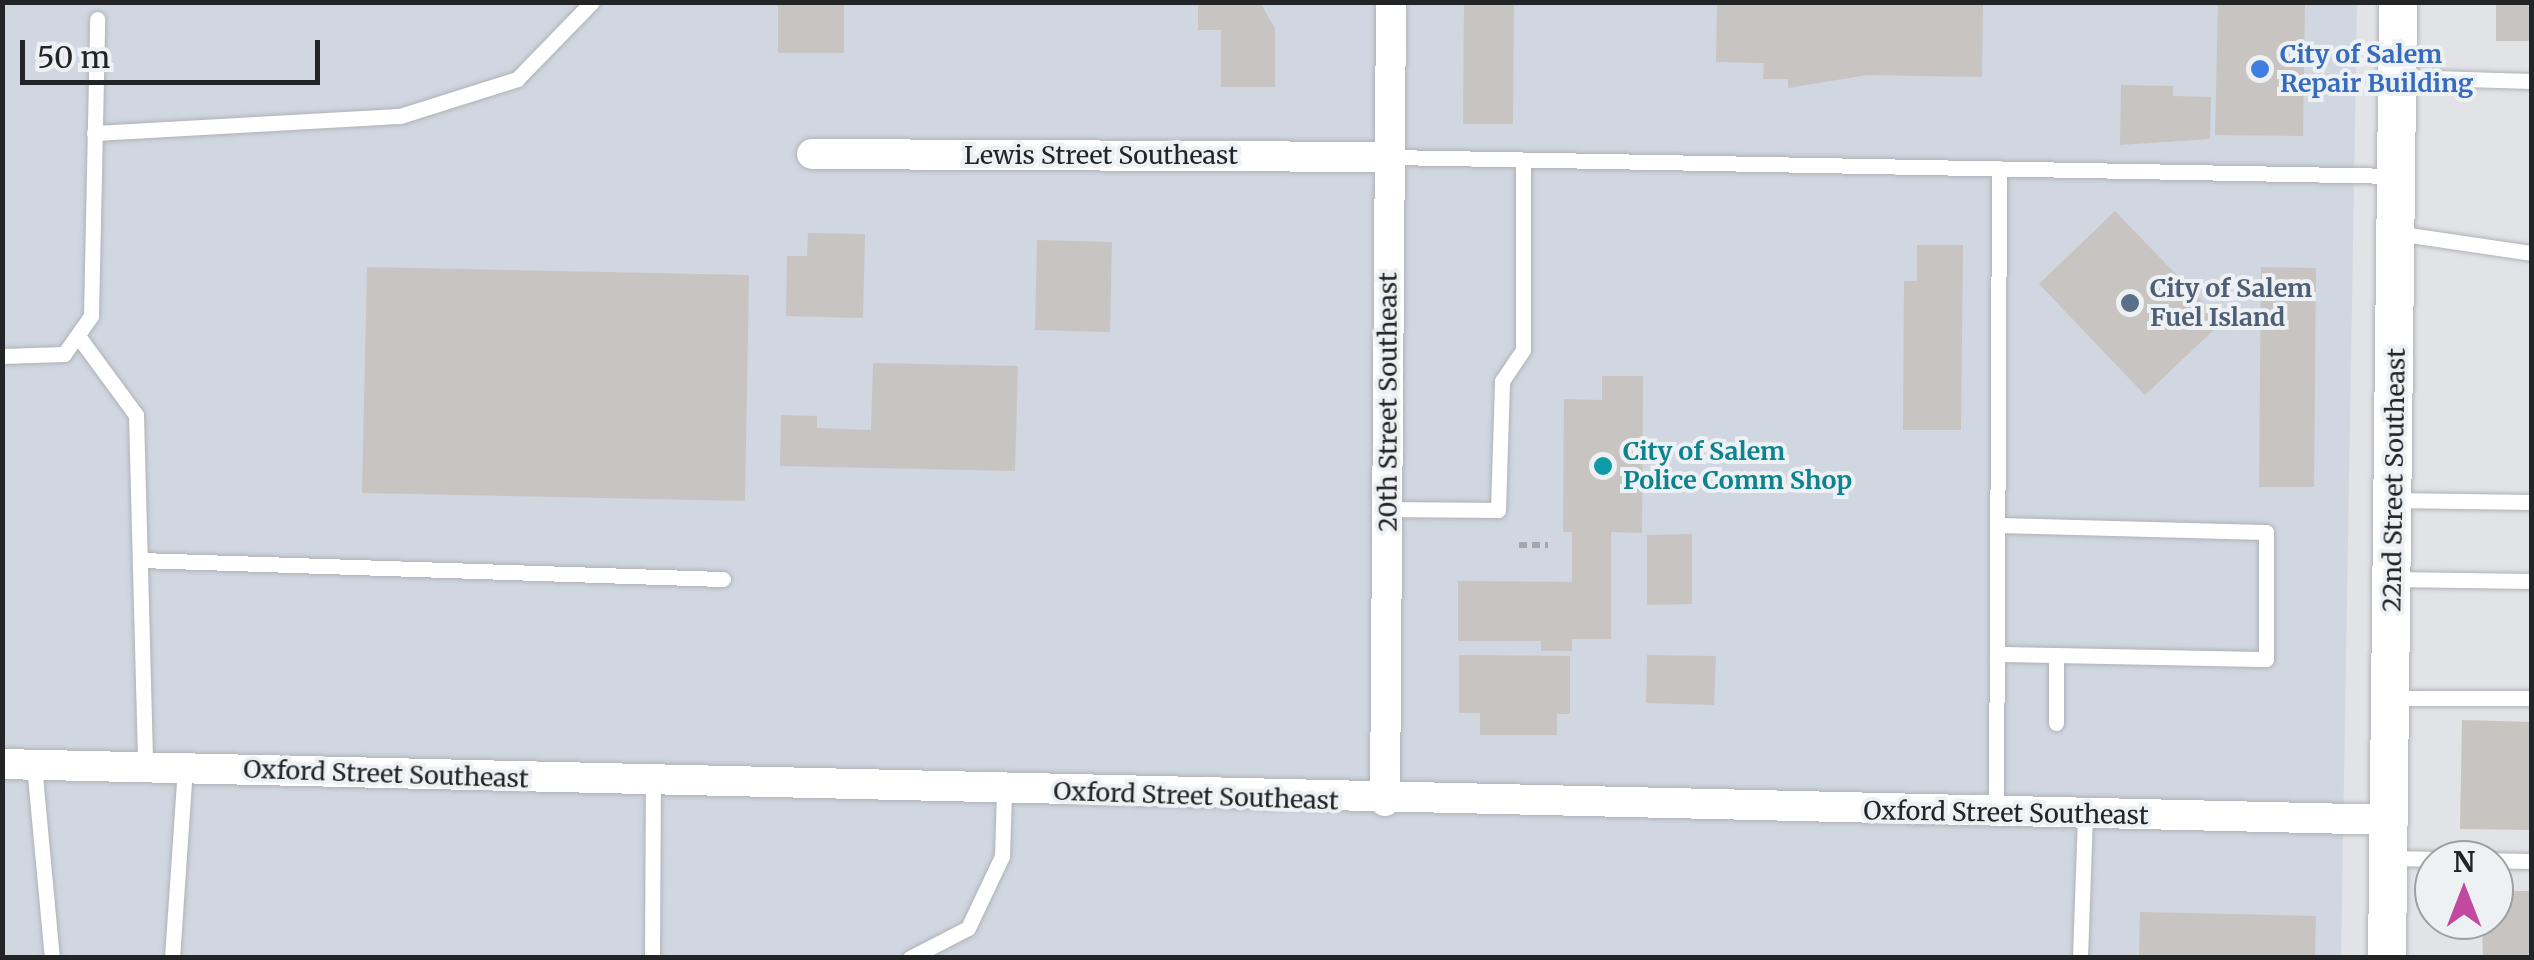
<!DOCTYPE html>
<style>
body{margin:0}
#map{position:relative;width:2534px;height:960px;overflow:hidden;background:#e1e3e7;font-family:Merriweather,serif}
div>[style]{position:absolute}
.built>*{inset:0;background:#d0d7e1}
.building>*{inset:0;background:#c7c4c1}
.path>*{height:6px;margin-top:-3px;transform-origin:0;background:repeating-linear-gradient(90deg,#a6a7aa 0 8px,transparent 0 13px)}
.roads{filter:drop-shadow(0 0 2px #b0b2b5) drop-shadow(0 0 2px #b0b2b5)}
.service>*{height:15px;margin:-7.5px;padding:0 7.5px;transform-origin:7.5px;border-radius:7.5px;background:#fff}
.minor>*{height:30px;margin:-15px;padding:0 15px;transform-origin:15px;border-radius:15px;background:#fff}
.tertiary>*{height:38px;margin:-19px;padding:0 19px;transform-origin:19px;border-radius:19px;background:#fff}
.dots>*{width:28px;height:28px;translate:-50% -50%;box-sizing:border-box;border:5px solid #eef1f4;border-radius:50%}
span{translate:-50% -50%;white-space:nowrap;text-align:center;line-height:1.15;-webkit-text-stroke:8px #eef1f4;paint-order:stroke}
.shop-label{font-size:25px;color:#366cbe;font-weight:700}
.left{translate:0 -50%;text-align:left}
.street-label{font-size:25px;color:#232425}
.service-label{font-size:25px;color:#4e5e75;font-weight:700}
.culture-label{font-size:25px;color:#0d838f;font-weight:700}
.frame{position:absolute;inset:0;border:5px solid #232425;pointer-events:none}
.north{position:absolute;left:2414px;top:840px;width:100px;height:100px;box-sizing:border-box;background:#eef1f4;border:2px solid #9d9fa1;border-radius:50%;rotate:0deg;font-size:28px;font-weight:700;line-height:40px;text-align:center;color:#232425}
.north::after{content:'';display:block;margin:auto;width:35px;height:45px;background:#c1499f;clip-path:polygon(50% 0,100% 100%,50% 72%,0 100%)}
.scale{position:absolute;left:20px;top:40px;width:300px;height:45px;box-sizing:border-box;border:5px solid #232425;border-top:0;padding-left:12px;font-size:30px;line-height:35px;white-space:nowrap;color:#232425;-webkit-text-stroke:8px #eef1f4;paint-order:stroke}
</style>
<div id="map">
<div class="built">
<i style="clip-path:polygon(2px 3px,2357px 3px,2341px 957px,3px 957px)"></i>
</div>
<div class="building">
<i style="clip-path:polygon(778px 2px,844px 2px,844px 53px,778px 53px)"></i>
<i style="clip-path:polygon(1198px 2px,1260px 2px,1275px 29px,1275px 87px,1221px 87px,1221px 30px,1198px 30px)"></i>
<i style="clip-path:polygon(1464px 2px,1514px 2px,1513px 124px,1463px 124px)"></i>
<i style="clip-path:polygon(1717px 2px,1983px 2px,1982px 77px,1867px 75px,1788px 88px,1788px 79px,1763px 79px,1764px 63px,1716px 62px)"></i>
<i style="clip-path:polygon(2218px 2px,2305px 2px,2303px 136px,2215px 135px)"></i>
<i style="clip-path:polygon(2496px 2px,2532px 2px,2532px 41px,2496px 41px)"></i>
<i style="clip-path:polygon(2121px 85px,2173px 86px,2173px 96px,2211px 97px,2210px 139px,2120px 145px)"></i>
<i style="clip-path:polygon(2115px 211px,2222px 322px,2145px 395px,2039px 284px)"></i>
<i style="clip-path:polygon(808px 233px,865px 234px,863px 318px,786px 316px,787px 256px,807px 256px)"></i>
<i style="clip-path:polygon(1037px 240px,1112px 242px,1110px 332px,1035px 330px)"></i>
<i style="clip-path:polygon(1917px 245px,1963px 245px,1961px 430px,1903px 430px,1904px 281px,1917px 281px)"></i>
<i style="clip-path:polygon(367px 267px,749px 275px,745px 501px,362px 493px)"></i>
<i style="clip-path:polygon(2261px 267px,2316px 268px,2314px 487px,2259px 487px)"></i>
<i style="clip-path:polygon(873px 363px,1018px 366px,1015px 471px,780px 466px,781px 415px,817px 416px,817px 428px,871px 430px)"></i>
<i style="clip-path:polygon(1602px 376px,1643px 376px,1642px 533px,1611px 532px,1611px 639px,1572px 639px,1572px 651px,1541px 651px,1541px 641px,1458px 641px,1458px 581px,1572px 582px,1572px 532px,1563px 532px,1564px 399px,1602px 400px)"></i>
<i style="clip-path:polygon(1692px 534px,1692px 604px,1647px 605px,1647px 535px)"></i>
<i style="clip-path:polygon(1459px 655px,1570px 656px,1570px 714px,1557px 714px,1557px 735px,1480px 735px,1480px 713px,1459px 713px)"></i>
<i style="clip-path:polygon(1647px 655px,1716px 656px,1714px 705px,1646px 703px)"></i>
<i style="clip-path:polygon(2462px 720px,2532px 722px,2532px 830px,2460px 829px)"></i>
<i style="clip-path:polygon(2494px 891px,2532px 891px,2532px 958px,2483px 958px,2482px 920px,2494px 920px)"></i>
<i style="clip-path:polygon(2140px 912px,2316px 916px,2315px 958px,2139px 958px)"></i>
</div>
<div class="path">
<i style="left:1519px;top:545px;width:29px"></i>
</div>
<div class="roads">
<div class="service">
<i style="left:2398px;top:77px;width:134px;rotate:1.7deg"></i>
<i style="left:94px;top:133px;width:306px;rotate:-3.2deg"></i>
<i style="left:400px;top:116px;width:123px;rotate:-17.5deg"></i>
<i style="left:517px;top:79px;width:107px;rotate:-45.8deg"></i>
<i style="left:1390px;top:157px;width:1006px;rotate:1.08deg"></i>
<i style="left:2396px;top:233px;width:137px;rotate:8.4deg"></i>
<i style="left:81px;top:340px;width:93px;rotate:53.7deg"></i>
<i style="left:136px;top:415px;width:353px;rotate:88.5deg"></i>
<i style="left:2px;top:356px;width:62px;rotate:-1.8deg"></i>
<i style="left:64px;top:354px;width:47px;rotate:-54.6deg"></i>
<i style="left:91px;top:316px;width:297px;rotate:-88.8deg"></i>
<i style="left:2393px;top:500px;width:139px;rotate:0.8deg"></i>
<i style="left:1387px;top:509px;width:111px;rotate:0.5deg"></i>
<i style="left:1498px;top:510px;width:129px;rotate:-88.2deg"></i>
<i style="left:1502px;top:381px;width:37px;rotate:-56deg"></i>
<i style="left:1523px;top:350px;width:190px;rotate:-90deg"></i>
<i style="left:140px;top:560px;width:583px;rotate:1.87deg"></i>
<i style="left:2392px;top:579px;width:140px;rotate:0.8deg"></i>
<i style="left:1997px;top:654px;width:269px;rotate:1.1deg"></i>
<i style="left:2266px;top:659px;width:127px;rotate:-90deg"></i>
<i style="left:2266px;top:532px;width:269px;rotate:-178.5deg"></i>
<i style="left:2392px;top:698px;width:140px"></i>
<i style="left:2056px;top:723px;width:68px;rotate:-90deg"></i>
<i style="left:34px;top:765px;width:194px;rotate:84.7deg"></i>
<i style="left:1996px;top:813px;width:645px;rotate:-89.73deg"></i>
<i style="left:2389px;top:858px;width:143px;rotate:1.2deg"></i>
<i style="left:172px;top:958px;width:189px;rotate:-86.1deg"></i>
<i style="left:652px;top:958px;width:177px;rotate:-89.7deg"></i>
<i style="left:910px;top:958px;width:65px;rotate:-27.3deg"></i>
<i style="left:968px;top:928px;width:80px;rotate:-64.7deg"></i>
<i style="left:1002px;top:856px;width:65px;rotate:-88.2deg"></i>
<i style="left:2080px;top:958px;width:143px;rotate:-88deg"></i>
</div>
<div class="minor">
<i style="left:812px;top:154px;width:578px;rotate:0.3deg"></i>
<i style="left:2px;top:764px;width:2389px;rotate:1.34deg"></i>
<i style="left:1385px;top:801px;width:799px;rotate:-89.57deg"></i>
</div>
<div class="tertiary">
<i style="left:2387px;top:958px;width:956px;rotate:-89.34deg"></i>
</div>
</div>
<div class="dots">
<i style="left:2260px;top:69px;background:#3f7fe0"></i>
<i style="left:2130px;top:303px;background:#5c6f8a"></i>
<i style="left:1603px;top:466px;background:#0f9aa8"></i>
</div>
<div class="shop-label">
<span class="left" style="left:2280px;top:69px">City of Salem<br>Repair Building</span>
</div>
<div class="street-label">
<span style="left:1101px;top:155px">Lewis Street Southeast</span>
<span style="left:1388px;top:402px;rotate:-90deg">20th Street Southeast</span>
<span style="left:2394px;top:480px;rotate:-89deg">22nd Street Southeast</span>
<span style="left:386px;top:774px;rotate:2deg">Oxford Street Southeast</span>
<span style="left:1196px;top:796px;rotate:2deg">Oxford Street Southeast</span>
<span style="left:2006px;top:813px;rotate:1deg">Oxford Street Southeast</span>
</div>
<div class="service-label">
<span class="left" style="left:2150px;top:303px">City of Salem<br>Fuel Island</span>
</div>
<div class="culture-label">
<span class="left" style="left:1623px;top:466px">City of Salem<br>Police Comm Shop</span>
</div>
<div class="frame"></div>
<div class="north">N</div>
<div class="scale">50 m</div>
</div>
